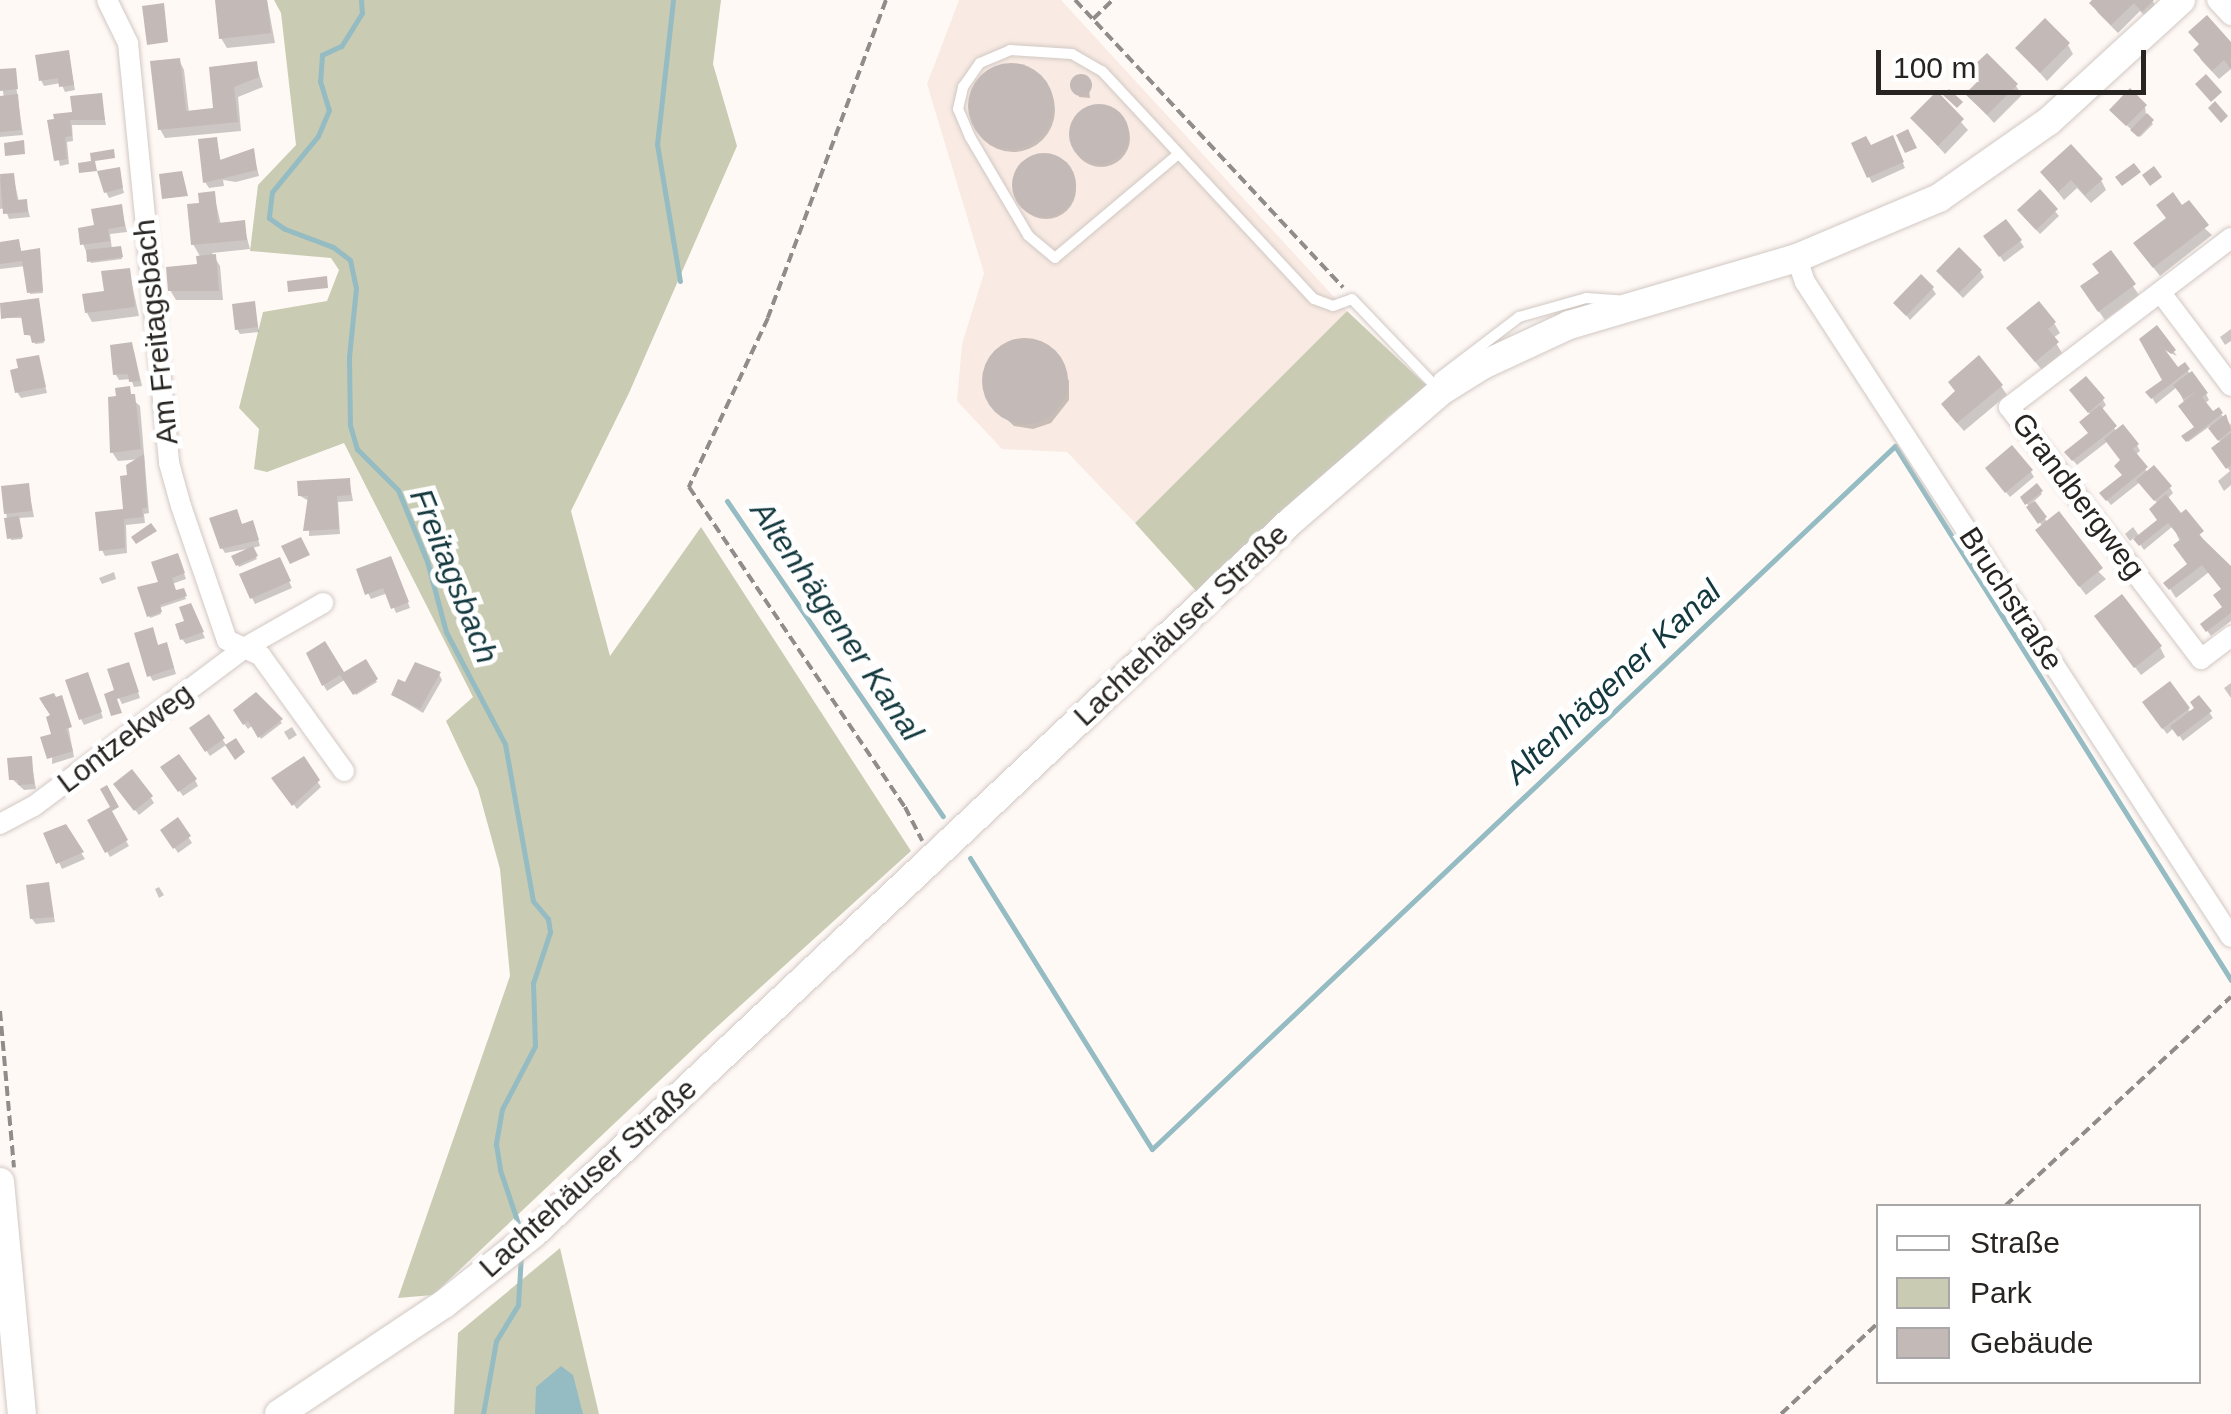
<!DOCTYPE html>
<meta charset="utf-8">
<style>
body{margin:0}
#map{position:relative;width:2231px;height:1414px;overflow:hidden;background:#fff9f6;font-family:Helvetica,sans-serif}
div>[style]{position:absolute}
.built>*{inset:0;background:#f9ebe4}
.green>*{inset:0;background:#c9ccb3}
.water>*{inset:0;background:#95bbc3}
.shadow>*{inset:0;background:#0003}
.round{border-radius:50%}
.stream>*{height:5px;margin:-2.5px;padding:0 2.5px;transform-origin:2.5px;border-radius:2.5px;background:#95bbc3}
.building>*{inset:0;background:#c3b9b7}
.path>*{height:4px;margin-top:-2px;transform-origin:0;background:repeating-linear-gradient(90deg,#908c89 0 10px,transparent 0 15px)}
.roads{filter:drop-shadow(0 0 2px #d1c8c3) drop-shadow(0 0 2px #d1c8c3)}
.lane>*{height:10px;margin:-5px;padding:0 5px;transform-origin:5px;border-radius:5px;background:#fff}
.street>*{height:20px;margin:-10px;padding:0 10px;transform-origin:10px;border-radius:10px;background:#fff}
.secondary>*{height:28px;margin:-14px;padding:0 14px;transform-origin:14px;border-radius:14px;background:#fff}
span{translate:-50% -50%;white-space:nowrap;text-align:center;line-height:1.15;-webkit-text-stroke:10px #fff;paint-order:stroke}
.street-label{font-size:30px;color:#272422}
.water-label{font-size:32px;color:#13383e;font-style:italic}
.legend{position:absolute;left:1876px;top:1204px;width:325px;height:180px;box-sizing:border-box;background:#fff;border:2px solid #a9a7a7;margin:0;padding:12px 18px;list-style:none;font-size:30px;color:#272422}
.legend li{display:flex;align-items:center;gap:20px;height:50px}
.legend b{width:50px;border:2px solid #a9a7a7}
.scale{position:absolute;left:1876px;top:50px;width:270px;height:45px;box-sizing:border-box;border:5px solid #272422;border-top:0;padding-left:12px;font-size:30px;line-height:35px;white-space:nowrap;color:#272422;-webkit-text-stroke:8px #fff;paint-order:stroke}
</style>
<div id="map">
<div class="built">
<i style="clip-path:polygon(959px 0,1061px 0,1347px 311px,1135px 523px,1067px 452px,1002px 449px,957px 401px,962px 344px,984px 273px,927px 84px)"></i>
</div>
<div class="green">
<i style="clip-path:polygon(274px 0,721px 0,713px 64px,737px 146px,629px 393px,571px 511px,610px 656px,701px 527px,911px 851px,709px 1034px,433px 1295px,398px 1298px,510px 976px,500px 869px,478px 789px,446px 721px,473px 697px,344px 443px,267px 472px,254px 469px,259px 429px,239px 408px,263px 312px,327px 301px,339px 270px,331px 258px,250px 251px,258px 185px,296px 145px,281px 13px)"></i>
<i style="clip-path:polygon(1347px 311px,1427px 386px,1389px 416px,1198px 593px,1135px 523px)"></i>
<i style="clip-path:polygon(560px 1248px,599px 1414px,454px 1414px,458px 1333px)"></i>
</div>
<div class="water">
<i style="clip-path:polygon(561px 1366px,573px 1375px,583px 1414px,535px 1414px,536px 1387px)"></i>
</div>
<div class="shadow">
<i style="clip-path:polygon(232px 0,267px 0,275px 43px,227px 48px,221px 38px)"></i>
<i style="clip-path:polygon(2095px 0,2152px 0,2158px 10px,2149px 20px,2140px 11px,2118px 33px,2098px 13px,2092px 3px)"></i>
<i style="clip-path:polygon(2192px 33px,2231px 45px,2231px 69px,2219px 79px,2201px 60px,2196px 50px,2201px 46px)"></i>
<i style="clip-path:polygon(2068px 45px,2073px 54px,2047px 81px,2018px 48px)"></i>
<i style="clip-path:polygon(68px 53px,75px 90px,65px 92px,61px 83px,44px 86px,41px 80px)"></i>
<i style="clip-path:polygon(179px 60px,184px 70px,189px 113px,216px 110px,212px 69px,256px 64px,263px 87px,238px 97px,241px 131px,165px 138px,160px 129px)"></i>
<i class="round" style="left:971px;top:68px;width:84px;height:84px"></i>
<i style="clip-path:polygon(14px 71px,23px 135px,0 137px,0 98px,4px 98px,0 72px)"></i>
<i style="clip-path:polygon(1971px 72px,2016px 86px,2022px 95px,1994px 123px,1968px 94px,1979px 84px)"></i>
<i style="clip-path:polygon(1077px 79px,1088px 81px,1090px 98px,1079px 97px)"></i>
<i style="clip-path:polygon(100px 95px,106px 125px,72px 125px,73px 141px,67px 142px,69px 164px,60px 166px,50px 122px,75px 115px)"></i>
<i style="clip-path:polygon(1937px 95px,1968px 130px,1945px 154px,1913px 119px)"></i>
<i style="clip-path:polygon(2145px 106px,2146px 115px,2153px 124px,2140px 137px,2116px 116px)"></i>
<i class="round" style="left:1072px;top:109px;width:58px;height:58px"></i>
<i style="clip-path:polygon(216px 140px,221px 162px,253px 151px,259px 176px,236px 182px,223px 180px,224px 186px,209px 188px,205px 182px)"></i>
<i style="clip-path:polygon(1854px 144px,1870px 148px,1895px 144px,1905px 168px,1872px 183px)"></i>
<i class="round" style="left:1016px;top:159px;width:60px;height:60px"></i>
<i style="clip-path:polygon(118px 170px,124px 193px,109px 198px,106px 192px)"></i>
<i style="clip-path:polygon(2043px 173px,2101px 180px,2106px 190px,2091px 203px,2077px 188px,2064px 200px)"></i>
<i style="clip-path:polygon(13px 175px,19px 202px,26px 202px,30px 217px,9px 219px,5px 208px,0 209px,0 177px)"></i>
<i style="clip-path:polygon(2040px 193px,2059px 216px,2040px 234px,2023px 216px)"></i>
<i style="clip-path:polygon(214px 194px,221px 225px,243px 223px,250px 249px,212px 253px,220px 266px,223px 300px,176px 300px,170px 290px,200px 266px,201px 258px,193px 244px,201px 205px)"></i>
<i style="clip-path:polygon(121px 207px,127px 232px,110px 234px,112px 249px,121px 250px,122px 259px,91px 263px,83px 244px)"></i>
<i style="clip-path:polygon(2182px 208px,2212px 235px,2160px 276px,2142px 253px)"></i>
<i style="clip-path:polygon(2020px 241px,2024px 247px,2004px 262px,1990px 242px)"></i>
<i style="clip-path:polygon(18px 242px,22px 253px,39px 253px,43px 293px,30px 294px,26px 266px,0 269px,0 243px)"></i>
<i style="clip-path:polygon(2111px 254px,2139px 295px,2105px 320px,2088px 296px)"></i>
<i style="clip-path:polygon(129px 271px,139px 316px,92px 322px,87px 313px)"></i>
<i style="clip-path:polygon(1980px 271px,1984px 277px,1963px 298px,1942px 277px)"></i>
<i style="clip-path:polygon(1932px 288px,1936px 294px,1910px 320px,1896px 303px)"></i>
<i style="clip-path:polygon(39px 303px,44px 343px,35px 344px,33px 336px,26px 335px,24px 318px,3px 318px)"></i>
<i style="clip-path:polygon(254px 304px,259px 332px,240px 334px,237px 329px)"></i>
<i style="clip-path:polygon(2054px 323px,2060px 333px,2053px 338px,2062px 353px,2042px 370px,2015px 338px)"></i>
<i style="clip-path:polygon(2157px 329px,2177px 356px,2164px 350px,2178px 371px,2184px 366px,2206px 394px,2209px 400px,2204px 404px,2212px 415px,2218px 411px,2231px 425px,2231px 485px,2224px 491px,2218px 481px,2230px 471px,2217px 455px,2221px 443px,2210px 426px,2188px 442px,2185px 437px,2196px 428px,2177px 387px,2156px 404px,2149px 393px,2165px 380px)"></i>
<i style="clip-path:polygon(2231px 329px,2231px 341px,2225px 345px,2220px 337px)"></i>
<i style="clip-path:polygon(1032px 341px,1057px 356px,1069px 381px,1069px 400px,1051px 423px,1033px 429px,1014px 426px,993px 406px,986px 370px,1004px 347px)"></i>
<i style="clip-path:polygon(131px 345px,134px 351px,142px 386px,134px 387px,131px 379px,119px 380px,116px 375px)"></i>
<i style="clip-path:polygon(38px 357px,47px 393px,21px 398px,17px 392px)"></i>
<i style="clip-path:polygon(2001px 386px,2007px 395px,1964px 431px,1949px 414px)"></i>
<i style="clip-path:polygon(130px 397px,140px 406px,149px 513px,144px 514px,145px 523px,126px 525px,127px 553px,105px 556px,102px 550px,126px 511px,130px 477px,141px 459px,118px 461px,112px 452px)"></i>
<i style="clip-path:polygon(2075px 397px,2103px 400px,2106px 405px,2101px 410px,2117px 432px,2137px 445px,2140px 451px,2135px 455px,2148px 473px,2170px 488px,2173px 493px,2167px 499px,2180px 516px,2186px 512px,2215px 559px,2231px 575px,2231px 621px,2211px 636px,2203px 625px,2225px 608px,2223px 591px,2209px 572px,2176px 598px,2172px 592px,2167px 583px,2190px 565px,2173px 526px,2144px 550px,2135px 537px,2130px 541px,2125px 534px,2133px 527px,2140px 537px,2160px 521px,2158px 504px,2140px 482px,2111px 505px,2106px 499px,2124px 476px,2123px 462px,2108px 441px,2077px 465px,2071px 458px,2091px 434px,2091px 415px)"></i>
<i style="clip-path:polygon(2031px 472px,2034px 477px,2010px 497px,1991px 474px)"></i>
<i style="clip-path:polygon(349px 480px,353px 501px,338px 502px,340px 534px,309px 536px,309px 501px,300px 496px)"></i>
<i style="clip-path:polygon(28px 485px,34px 517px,19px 518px,22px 539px,11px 540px,6px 513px)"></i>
<i style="clip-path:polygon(2037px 487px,2042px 494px,2033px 502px,2048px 523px,2106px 579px,2086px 595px,2044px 540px,2043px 527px,2023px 498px)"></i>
<i style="clip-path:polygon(242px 526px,255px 529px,260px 546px,252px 548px,257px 559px,239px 567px,234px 557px,247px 549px,225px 553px,222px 548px)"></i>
<i style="clip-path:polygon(180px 561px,186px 579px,172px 584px,175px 593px,182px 591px,186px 599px,159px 608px,161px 614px,150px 618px,140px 589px,161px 583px)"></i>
<i style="clip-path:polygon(282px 565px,292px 588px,255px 604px,252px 598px)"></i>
<i style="clip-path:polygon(394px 565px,410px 608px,396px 613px,388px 593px,371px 599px,368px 593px)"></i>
<i style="clip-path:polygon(114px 572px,116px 579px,102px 584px,99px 578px)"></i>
<i style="clip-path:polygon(193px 612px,205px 638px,186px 644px,182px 639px)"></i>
<i style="clip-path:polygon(2103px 626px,2160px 647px,2165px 657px,2141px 675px)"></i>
<i style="clip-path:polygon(158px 647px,169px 651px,176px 674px,153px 681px,150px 676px)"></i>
<i style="clip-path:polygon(365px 662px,377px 682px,356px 695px,346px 679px,327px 691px,314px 669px,343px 675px)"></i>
<i style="clip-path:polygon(131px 671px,140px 698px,122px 704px,116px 692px)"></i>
<i style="clip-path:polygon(439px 674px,442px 680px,423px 713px,393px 695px)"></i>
<i style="clip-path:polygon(90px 681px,103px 718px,84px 725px,81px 719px)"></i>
<i style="clip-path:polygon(2231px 683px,2231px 698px,2224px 688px)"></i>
<i style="clip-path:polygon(64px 704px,74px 757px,52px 764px,53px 717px,44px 706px)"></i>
<i style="clip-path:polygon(2148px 709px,2188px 709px,2191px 713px,2209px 712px,2213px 718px,2183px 741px,2174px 728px,2167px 734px)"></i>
<i style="clip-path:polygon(276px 716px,282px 723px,261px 739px,253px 725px,248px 729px,239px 717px)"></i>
<i style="clip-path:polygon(209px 717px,226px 745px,210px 756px,192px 729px)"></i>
<i style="clip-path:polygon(292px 727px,297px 735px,289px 740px,284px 732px)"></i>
<i style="clip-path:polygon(31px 759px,36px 789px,24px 790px,12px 779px)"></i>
<i style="clip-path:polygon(303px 760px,321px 787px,297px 809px,278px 784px)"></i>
<i style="clip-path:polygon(167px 773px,195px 780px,198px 786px,183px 796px)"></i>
<i style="clip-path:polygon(120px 790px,151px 798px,154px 803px,139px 815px)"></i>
<i style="clip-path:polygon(109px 811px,129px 846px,110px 857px,90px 821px)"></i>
<i style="clip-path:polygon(178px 820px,192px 843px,178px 853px,163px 830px)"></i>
<i style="clip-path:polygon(65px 827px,85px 859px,62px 869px,46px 834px)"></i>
<i style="clip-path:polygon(48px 885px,55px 922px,36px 924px,32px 919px)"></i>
<i style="clip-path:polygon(159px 887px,164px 895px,159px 898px,155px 889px)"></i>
</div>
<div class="stream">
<i style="left:361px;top:0;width:13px;rotate:86deg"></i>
<i style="left:362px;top:13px;width:39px;rotate:122deg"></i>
<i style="left:341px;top:46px;width:21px;rotate:155deg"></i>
<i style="left:322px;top:55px;width:26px;rotate:94deg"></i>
<i style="left:320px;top:81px;width:30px;rotate:73deg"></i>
<i style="left:329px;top:110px;width:28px;rotate:113deg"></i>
<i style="left:318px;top:136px;width:72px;rotate:129.4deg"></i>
<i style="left:272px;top:192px;width:26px;rotate:97deg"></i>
<i style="left:269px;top:218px;width:19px;rotate:35deg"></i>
<i style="left:285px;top:229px;width:51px;rotate:20.6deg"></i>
<i style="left:333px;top:247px;width:21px;rotate:37deg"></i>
<i style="left:350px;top:260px;width:29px;rotate:78deg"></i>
<i style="left:356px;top:288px;width:69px;rotate:95.8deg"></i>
<i style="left:349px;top:357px;width:68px;rotate:89.2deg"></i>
<i style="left:350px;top:425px;width:25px;rotate:74deg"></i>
<i style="left:357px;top:449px;width:58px;rotate:45deg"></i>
<i style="left:398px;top:490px;width:77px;rotate:67.8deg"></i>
<i style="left:427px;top:561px;width:73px;rotate:75deg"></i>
<i style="left:446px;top:632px;width:127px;rotate:62.2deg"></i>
<i style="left:505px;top:744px;width:159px;rotate:79.9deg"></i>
<i style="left:533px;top:901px;width:23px;rotate:50deg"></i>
<i style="left:548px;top:919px;width:13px;rotate:81deg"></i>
<i style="left:550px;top:932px;width:54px;rotate:108.4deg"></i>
<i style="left:533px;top:983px;width:63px;rotate:88.2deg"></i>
<i style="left:535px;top:1046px;width:71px;rotate:117.6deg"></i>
<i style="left:502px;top:1109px;width:36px;rotate:100deg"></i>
<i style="left:496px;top:1144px;width:26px;rotate:81deg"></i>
<i style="left:500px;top:1170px;width:62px;rotate:71.3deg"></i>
<i style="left:673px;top:0;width:145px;rotate:96.3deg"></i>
<i style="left:657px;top:144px;width:139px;rotate:80.5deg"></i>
<i style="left:727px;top:501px;width:382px;rotate:55.6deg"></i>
<i style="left:970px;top:858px;width:343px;rotate:58deg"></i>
<i style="left:1152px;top:1149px;width:1023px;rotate:-43.42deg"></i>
<i style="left:1895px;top:446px;width:631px;rotate:57.82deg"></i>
<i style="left:483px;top:1414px;width:74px;rotate:-79.9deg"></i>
<i style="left:496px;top:1341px;width:42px;rotate:-58.6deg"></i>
<i style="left:518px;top:1305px;width:50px;rotate:-86.6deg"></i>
</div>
<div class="building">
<i style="clip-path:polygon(215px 0,267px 0,271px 33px,219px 39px)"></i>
<i style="clip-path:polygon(2092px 0,2154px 0,2142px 12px,2134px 3px,2111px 25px,2089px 3px)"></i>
<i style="clip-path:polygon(164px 3px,168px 42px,147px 45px,142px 6px)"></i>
<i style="clip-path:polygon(2207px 15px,2231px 42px,2231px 69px,2224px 60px,2212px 71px,2193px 50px,2199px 44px,2188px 32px)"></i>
<i style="clip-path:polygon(2045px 18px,2070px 43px,2040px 73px,2015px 48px)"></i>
<i style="clip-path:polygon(69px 50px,74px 85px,59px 87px,58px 78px,39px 81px,35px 55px)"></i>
<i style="clip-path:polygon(1987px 53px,2018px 84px,1987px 115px,1965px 94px,1978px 81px,1968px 71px)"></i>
<i style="clip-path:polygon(180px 58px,186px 111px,213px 108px,209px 67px,257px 61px,259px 77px,234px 87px,238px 122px,158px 130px,150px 61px)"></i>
<i class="round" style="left:968px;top:63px;width:86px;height:86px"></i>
<i style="clip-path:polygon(16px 68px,18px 89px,0 91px,0 69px)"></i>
<i style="clip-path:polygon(2206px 74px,2222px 92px,2211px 102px,2195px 84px)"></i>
<i class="round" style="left:1070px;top:74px;width:22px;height:22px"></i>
<i style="clip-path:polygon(2130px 88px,2147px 105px,2126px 126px,2109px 110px)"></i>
<i style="clip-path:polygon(1949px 89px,1963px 102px,1957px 108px,1943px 95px)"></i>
<i style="clip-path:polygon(1937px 91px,1964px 119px,1938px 146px,1910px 118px)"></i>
<i style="clip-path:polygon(102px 93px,105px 120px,70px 120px,72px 136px,65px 137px,67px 159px,54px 161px,47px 120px,54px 119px,53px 114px,72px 112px,70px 96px)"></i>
<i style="clip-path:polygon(18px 94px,21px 130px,0 132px,0 96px)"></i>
<i style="clip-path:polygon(2215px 101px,2228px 116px,2221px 123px,2208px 108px)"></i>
<i class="round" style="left:1069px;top:104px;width:60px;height:60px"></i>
<i style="clip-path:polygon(2147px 113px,2154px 120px,2138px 137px,2130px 130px)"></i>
<i style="clip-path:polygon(1908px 129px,1917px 148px,1905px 153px,1896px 135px)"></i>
<i style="clip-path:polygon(1893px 135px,1904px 162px,1867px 178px,1851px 143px,1866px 136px,1871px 145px)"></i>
<i style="clip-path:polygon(217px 137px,220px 160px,254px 148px,257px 170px,203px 183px,198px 139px)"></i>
<i style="clip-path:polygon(24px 140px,25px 154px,5px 156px,4px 143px)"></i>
<i style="clip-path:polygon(2071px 144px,2103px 179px,2085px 195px,2071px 180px,2058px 192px,2040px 172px)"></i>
<i style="clip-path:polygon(114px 149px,115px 158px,95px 161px,97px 171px,120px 167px,123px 188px,104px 193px,97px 171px,79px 173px,78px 163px,91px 161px,90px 153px)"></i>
<i class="round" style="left:1012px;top:153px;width:64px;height:64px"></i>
<i style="clip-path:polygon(2134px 163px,2141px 172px,2122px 186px,2115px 177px)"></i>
<i style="clip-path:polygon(2154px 166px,2162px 177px,2150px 186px,2142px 175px)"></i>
<i style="clip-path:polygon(182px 171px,188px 196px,162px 199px,159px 174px)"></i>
<i style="clip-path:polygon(14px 173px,17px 200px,27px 199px,28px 212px,3px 214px,0 174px)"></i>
<i style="clip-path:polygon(2040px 189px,2058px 209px,2036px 230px,2017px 210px)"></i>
<i style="clip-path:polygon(215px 191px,218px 223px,245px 220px,247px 240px,191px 245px,187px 204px,199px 203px,198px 193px)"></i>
<i style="clip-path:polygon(2173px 192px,2182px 205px,2189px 200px,2209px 225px,2153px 268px,2133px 243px,2166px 218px,2156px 205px)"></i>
<i style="clip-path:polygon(122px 204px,125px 226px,108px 229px,110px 241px,80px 245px,78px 228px,94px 225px,91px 209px)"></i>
<i style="clip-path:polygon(2006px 219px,2022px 240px,1999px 257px,1983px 236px)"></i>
<i style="clip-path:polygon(19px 239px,21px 251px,40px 248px,43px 291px,27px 293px,22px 261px,0 264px,0 242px)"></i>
<i style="clip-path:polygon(121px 246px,123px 257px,87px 262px,86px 250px)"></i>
<i style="clip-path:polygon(1959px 247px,1982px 270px,1959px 293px,1936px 271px)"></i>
<i style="clip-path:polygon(2111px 250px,2136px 284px,2098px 312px,2080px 286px,2099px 273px,2092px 264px)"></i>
<i style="clip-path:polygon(216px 254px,219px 291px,168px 291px,166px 267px,197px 264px,196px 256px)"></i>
<i style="clip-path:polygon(130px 268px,135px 307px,85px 313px,82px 294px,104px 291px,101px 271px)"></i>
<i style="clip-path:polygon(1921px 274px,1934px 287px,1906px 316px,1893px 303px)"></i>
<i style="clip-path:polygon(327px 276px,328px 288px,288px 292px,287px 281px)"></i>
<i style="clip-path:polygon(39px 298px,45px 341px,32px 343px,30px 335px,24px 335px,21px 316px,1px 319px,0 303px)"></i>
<i style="clip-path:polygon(255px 301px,258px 327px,235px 330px,232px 304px)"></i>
<i style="clip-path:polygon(2039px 301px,2056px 322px,2048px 329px,2059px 342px,2035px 362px,2006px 328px)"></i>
<i style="clip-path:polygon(2157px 325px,2176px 350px,2171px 354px,2163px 347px,2178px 367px,2185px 362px,2190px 369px,2151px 399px,2145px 392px,2162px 380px,2139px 339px)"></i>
<i class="round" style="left:982px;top:338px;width:86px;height:86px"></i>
<i style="clip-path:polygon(132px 342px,140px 381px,129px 382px,128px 374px,113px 375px,110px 345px)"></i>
<i style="clip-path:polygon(39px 355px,46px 387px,15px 393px,10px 370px,18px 368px,16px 359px)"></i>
<i style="clip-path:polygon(1979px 355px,2003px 385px,1957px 423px,1941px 404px,1955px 391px,1948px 382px)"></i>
<i style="clip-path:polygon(2192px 371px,2208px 393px,2202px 397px,2213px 411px,2219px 407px,2223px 413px,2186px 442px,2181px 436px,2194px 427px,2178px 406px,2198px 390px,2184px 399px,2173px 385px)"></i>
<i style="clip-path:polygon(2086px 376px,2105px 398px,2088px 413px,2069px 390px)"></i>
<i style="clip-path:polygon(130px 386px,131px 394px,135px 394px,141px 449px,110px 453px,108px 397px,116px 396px,115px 388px)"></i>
<i style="clip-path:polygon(2100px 405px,2117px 426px,2072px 461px,2064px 452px,2088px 433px,2079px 422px)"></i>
<i style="clip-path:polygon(2226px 414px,2231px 430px,2218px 441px,2208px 428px)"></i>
<i style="clip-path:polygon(2123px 424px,2139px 444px,2133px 449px,2148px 467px,2106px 501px,2099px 493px,2122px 475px,2114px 466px,2120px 460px,2104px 439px)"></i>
<i style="clip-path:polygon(2231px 433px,2231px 465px,2226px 469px,2211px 448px)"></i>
<i style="clip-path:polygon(2012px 445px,2033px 470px,2005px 493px,1985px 468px)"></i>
<i style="clip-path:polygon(144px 454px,147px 508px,142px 508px,143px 517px,124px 519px,125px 548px,99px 551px,95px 512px,123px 509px,120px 476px,127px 475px,126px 465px)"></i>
<i style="clip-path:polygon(2154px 465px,2172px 486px,2154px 501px,2136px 480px)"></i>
<i style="clip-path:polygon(350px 478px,351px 495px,337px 496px,339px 529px,303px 531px,308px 496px,298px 496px,297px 481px)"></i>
<i style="clip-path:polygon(29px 483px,32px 511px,4px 514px,1px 486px)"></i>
<i style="clip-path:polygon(2037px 483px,2043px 491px,2025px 505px,2020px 497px)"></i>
<i style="clip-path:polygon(2166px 494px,2181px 513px,2186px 509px,2204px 531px,2199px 535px,2231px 566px,2231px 613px,2206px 632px,2200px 624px,2222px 607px,2213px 595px,2221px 589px,2202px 565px,2169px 590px,2163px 583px,2187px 564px,2173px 545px,2181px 539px,2168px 523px,2139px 546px,2133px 539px,2157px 520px,2149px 509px)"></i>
<i style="clip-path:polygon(2035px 501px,2047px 517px,2038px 524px,2026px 507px)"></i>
<i style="clip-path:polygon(237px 509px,242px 524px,253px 520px,259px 540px,220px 549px,209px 518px)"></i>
<i style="clip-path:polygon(2059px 511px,2103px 568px,2079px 587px,2035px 530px)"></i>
<i style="clip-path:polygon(19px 516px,23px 537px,7px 539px,4px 518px)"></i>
<i style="clip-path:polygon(151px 523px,157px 531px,136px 544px,131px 537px)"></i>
<i style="clip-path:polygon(301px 537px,310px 555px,290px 564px,281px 546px)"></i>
<i style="clip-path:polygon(253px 546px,258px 556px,236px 566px,231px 556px)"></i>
<i style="clip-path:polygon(178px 553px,185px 573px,172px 578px,176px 590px,184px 588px,187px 596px,160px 605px,162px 612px,147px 617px,137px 587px,158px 582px,151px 562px)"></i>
<i style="clip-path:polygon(391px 556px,409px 602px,391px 609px,383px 588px,365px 595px,356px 569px)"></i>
<i style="clip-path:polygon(280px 557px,291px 581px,250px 599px,239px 574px)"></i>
<i style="clip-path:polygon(2122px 594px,2162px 646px,2134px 668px,2094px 616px)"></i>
<i style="clip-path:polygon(191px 603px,204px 632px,180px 640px,175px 624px,184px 621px,179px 607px)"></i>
<i style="clip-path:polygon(153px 627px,158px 645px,167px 642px,174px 668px,147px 677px,134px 633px)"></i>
<i style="clip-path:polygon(325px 641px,344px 672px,366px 659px,378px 679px,353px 695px,340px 675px,322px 686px,306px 653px)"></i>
<i style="clip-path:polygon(129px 662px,139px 692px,117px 699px,122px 713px,111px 716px,104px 694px,114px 690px,107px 669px)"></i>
<i style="clip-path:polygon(415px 662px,441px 672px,420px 709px,391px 695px,398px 679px,405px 682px)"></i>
<i style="clip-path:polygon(88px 672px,102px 712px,79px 720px,65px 680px)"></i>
<i style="clip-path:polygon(2170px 681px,2190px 708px,2162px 729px,2142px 702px)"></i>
<i style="clip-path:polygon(256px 692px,283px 719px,258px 738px,248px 721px,243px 725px,233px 710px)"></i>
<i style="clip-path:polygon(54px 693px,56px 697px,62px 695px,72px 727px,66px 729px,73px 751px,47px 759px,40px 737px,51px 734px,46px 717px,50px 715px,39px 698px)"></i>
<i style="clip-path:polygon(2199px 695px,2212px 711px,2178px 737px,2170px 726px,2194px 708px,2190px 702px)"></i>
<i style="clip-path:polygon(209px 714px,225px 738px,205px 752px,189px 728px)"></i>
<i style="clip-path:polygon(236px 738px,245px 752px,235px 760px,225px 745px)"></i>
<i style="clip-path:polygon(179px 754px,197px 779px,178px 792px,160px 767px)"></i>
<i style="clip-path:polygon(32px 756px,34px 784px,18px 785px,18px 780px,9px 780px,7px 758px)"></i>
<i style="clip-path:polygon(304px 756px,320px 780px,292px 806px,271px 778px)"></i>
<i style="clip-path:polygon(132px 769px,153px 796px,134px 811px,113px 784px)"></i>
<i style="clip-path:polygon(107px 785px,119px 807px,112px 811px,128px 840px,105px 853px,87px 820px,110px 807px,100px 789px)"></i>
<i style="clip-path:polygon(178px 817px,191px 836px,173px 849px,160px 830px)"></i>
<i style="clip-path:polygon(66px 824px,84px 852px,56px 864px,43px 833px)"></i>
<i style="clip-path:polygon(49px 882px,54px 917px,30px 919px,26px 885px)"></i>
</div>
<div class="path">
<i style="left:886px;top:0;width:339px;rotate:110.4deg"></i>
<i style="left:768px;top:318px;width:187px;rotate:115.1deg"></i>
<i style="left:689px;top:487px;width:386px;rotate:56deg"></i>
<i style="left:905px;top:807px;width:38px;rotate:63deg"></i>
<i style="left:1075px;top:0;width:393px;rotate:47deg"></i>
<i style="left:1093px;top:19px;width:28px;rotate:-44deg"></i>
<i style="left:0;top:1011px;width:157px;rotate:84.9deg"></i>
<i style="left:2005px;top:1206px;width:308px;rotate:-42.8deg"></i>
<i style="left:1781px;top:1414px;width:133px;rotate:-43.2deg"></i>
</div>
<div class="roads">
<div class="lane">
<i style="left:1176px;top:156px;width:158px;rotate:139.9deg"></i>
<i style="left:1055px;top:258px;width:35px;rotate:-140deg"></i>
<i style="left:1028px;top:235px;width:114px;rotate:-120.6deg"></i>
<i style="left:970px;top:137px;width:30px;rotate:-113deg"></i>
<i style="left:958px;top:109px;width:23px;rotate:-77deg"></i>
<i style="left:963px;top:87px;width:29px;rotate:-55deg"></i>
<i style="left:980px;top:63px;width:33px;rotate:-23deg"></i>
<i style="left:1010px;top:50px;width:62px;rotate:3.7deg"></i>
<i style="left:1072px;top:54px;width:34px;rotate:30deg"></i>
<i style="left:1102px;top:71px;width:311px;rotate:47.1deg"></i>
<i style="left:1314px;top:299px;width:20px;rotate:20deg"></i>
<i style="left:1333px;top:306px;width:20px;rotate:-20deg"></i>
<i style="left:1352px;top:299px;width:127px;rotate:46.3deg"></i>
<i style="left:1439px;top:378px;width:101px;rotate:-37.3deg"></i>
<i style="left:1519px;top:317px;width:70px;rotate:-15.8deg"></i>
<i style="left:1586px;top:298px;width:32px;rotate:4deg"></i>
</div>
<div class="street">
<i style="left:107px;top:0;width:48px;rotate:64deg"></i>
<i style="left:128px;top:43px;width:422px;rotate:84.4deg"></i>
<i style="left:169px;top:463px;width:45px;rotate:74.4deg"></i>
<i style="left:181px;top:506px;width:142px;rotate:71.1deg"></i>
<i style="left:227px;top:640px;width:38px;rotate:25deg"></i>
<i style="left:261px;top:656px;width:142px;rotate:54.2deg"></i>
<i style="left:2217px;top:0;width:21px;rotate:47deg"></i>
<i style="left:2231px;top:238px;width:279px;rotate:142.7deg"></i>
<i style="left:2009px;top:407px;width:317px;rotate:52.7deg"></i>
<i style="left:2201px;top:659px;width:38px;rotate:-37deg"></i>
<i style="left:1797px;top:258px;width:25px;rotate:72deg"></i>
<i style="left:1805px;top:282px;width:781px;rotate:56.96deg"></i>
<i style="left:2161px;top:293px;width:116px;rotate:53deg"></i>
<i style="left:0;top:824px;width:38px;rotate:-28deg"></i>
<i style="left:34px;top:806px;width:265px;rotate:-36.9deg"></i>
<i style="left:246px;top:647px;width:89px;rotate:-29.7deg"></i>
</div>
<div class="secondary">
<i style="left:0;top:1182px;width:233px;rotate:84.6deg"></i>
<i style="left:279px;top:1414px;width:198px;rotate:-33.7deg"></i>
<i style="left:444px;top:1304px;width:113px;rotate:-38.2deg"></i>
<i style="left:533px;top:1234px;width:1041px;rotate:-43.25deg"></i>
<i style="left:1291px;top:521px;width:198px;rotate:-40.9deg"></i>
<i style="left:1441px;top:391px;width:49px;rotate:-31.8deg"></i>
<i style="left:1483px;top:365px;width:95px;rotate:-24.9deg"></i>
<i style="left:1569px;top:325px;width:238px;rotate:-16.4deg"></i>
<i style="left:1797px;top:258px;width:154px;rotate:-22.9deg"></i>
<i style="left:1939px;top:198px;width:134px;rotate:-35deg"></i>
<i style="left:2049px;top:121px;width:179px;rotate:-42.5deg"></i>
</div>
</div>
<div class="street-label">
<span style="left:156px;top:332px;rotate:-96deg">Am Freitagsbach</span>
<span style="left:2078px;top:496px;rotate:53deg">Grandbergweg</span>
<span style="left:2011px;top:599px;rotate:57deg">Bruchstraße</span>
<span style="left:1181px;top:625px;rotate:-43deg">Lachtehäuser Straße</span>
<span style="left:125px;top:738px;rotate:-37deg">Lontzekweg</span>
<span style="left:588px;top:1178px;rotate:-42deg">Lachtehäuser Straße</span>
</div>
<div class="water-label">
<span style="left:454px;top:576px;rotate:68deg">Freitagsbach</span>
<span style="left:837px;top:621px;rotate:56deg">Altenhägener Kanal</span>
<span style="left:1613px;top:682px;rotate:-43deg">Altenhägener Kanal</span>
</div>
<ul class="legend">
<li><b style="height:12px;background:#fff"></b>Straße</li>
<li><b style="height:28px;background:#c9ccb3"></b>Park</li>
<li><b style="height:28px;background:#c3b9b7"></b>Gebäude</li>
</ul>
<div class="scale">100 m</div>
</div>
